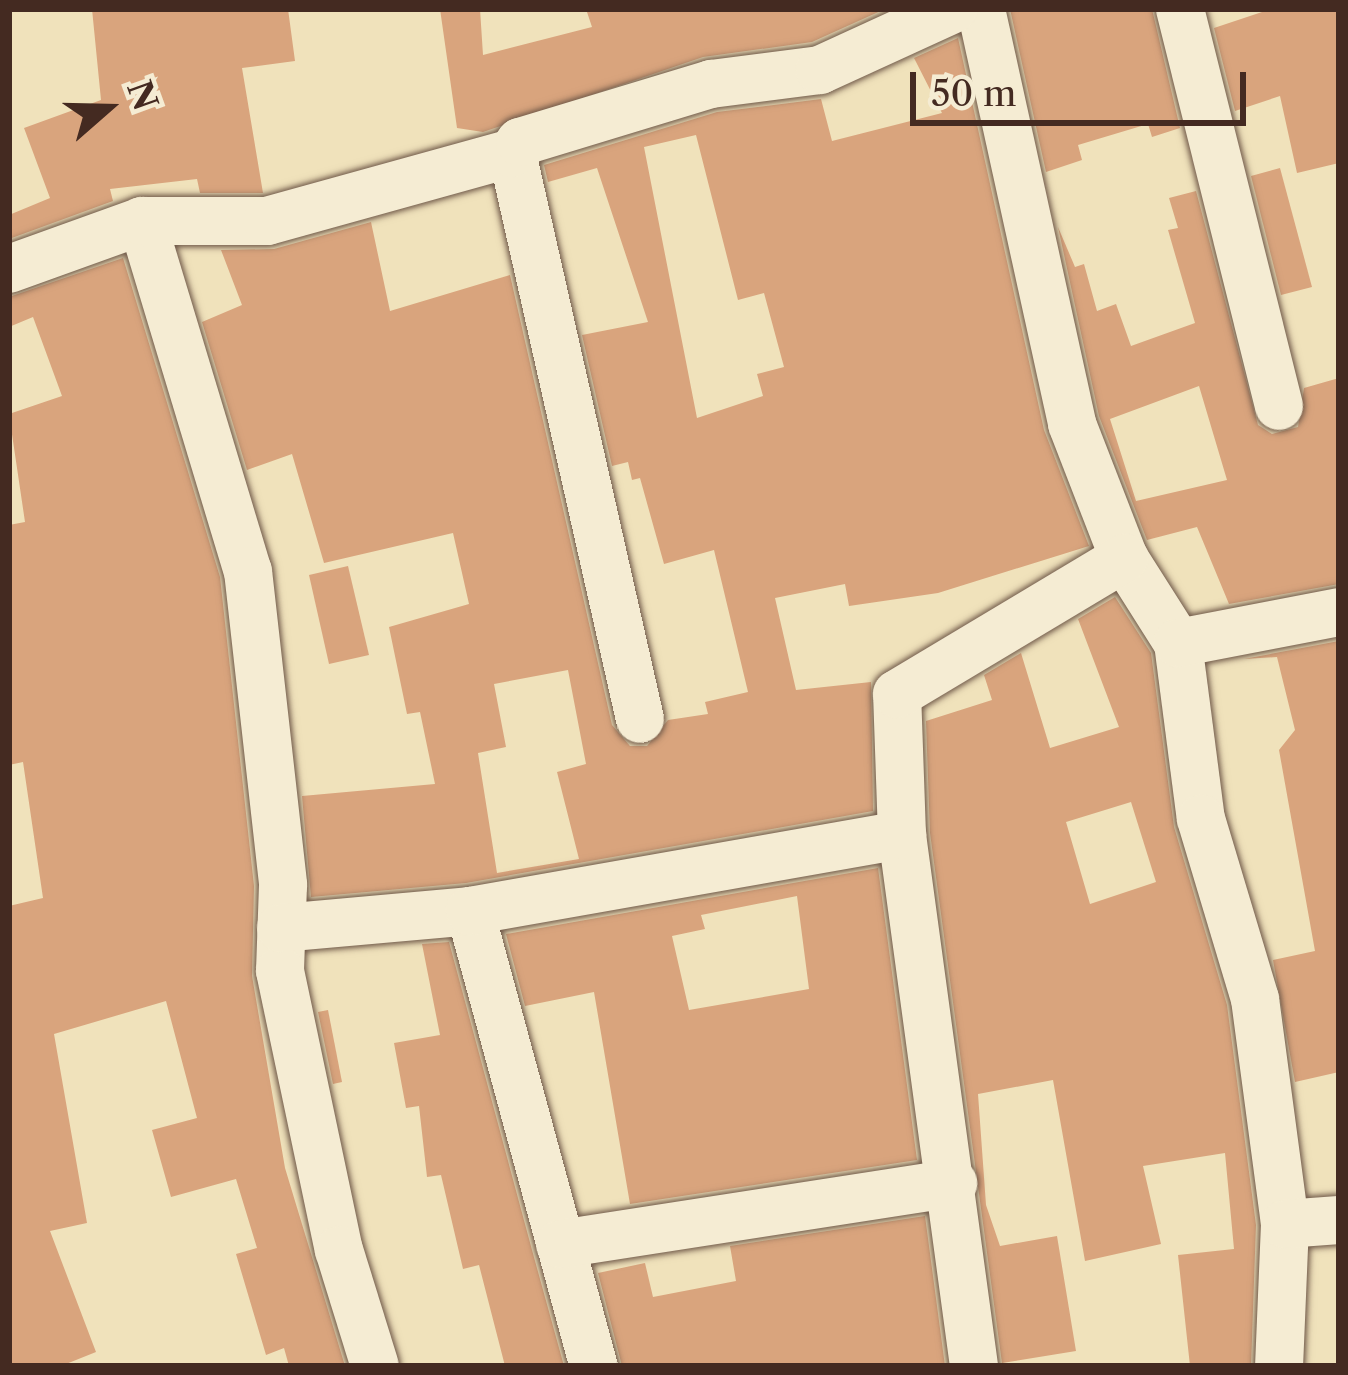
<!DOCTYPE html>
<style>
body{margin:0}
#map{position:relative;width:1348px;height:1375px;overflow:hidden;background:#f0e2bb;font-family:"Libre Caslon Text",serif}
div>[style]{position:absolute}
.building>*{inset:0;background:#d9a47d}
.roads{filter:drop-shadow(0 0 3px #6f5848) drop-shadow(0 0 3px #6f5848)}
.street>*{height:48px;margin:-24px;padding:0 24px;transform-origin:24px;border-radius:24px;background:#f5ecd3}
span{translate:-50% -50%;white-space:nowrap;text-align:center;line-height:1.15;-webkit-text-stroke:9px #f5ecd3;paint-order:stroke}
.frame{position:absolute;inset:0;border:12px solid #442a21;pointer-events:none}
.north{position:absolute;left:48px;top:48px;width:120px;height:120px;-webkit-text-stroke:9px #f5ecd3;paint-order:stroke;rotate:70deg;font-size:33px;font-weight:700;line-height:48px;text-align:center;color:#442a21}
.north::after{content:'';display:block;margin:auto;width:42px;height:54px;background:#442a21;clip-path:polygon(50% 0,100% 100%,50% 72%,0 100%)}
.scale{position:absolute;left:910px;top:72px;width:336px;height:54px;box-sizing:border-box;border:6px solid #442a21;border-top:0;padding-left:15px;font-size:36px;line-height:42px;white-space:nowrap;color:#442a21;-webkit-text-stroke:9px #f5ecd3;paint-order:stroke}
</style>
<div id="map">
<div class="building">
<i style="clip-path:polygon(92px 9px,288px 9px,295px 61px,242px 68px,263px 193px,200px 193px,197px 179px,110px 189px,113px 201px,9px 239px,9px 215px,50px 198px,24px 128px,101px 100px)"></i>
<i style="clip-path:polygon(440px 9px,480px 9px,483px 55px,592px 27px,586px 9px,885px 9px,812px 42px,703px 57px,483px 132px,457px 128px)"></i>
<i style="clip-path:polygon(1010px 9px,1152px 9px,1180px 128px,1152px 137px,1148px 124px,1078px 145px,1082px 160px,1046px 172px)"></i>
<i style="clip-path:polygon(1271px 9px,1339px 9px,1339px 163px,1297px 173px,1280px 96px,1235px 111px,1214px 28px)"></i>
<i style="clip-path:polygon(evenodd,958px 38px,1044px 430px,1089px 546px,938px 593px,849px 606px,845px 584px,775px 598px,796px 690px,871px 682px,873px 811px,466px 883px,311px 897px,302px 796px,435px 784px,420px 712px,407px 714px,389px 627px,469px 604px,453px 533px,324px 563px,292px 454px,247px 470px,202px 322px,242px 305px,221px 250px,274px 249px,371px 222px,390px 311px,510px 275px,612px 725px,630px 746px,647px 746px,668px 720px,708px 714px,705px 702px,748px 692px,714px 550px,664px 564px,640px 478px,632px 480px,628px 462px,612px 466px,582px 335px,648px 322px,597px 168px,548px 182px,544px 165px,717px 112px,821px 99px,832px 141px,942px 113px,914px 58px,958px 38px,696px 135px,738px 300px,764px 293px,784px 367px,757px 374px,763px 396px,697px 418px,644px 147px,696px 135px,958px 38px,568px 670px,586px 764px,557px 772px,579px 859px,497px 873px,478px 753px,506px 747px,494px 684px,568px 670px)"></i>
<i style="clip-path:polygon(1280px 168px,1312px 287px,1281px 295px,1251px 176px)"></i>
<i style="clip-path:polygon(evenodd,1196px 191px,1258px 425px,1272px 434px,1298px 427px,1304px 388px,1339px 378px,1339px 584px,1229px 604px,1197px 527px,1147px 540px,1099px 416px,1058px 227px,1075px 267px,1084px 264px,1097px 311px,1116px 304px,1131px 346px,1195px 323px,1168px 230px,1178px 228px,1169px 198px,1196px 191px,1199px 386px,1227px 480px,1136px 501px,1110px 419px,1199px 386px)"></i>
<i style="clip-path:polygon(123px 258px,220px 577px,254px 886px,252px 976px,285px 1168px,345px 1366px,289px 1366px,284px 1348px,266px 1355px,236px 1254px,257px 1248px,236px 1179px,171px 1197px,152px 1130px,197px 1118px,166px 1001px,54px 1034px,87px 1223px,50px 1231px,96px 1352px,61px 1366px,9px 1366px,9px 906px,43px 898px,23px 762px,9px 765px,9px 525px,25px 522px,9px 414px,62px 396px,33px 317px,9px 327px,9px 297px)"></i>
<i style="clip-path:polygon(348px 566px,369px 655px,329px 664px,309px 575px)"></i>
<i style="clip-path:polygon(evenodd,1115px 597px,1151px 653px,1174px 827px,1227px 1005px,1256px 1225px,1251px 1366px,1190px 1366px,1178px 1255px,1234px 1249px,1225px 1153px,1143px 1166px,1161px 1244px,1085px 1261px,1053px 1080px,978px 1094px,986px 1205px,1000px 1246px,1057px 1236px,1076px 1351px,1002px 1363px,930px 833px,926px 721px,992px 700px,984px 675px,1021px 653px,1050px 748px,1119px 727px,1078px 619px,1115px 597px,1131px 802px,1156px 882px,1090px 904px,1066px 822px,1131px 802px)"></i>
<i style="clip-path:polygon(1339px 641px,1339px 1072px,1295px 1082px,1273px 960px,1315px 951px,1279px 750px,1295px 730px,1277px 657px,1244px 659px)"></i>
<i style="clip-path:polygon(evenodd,878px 868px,917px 1160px,630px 1204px,594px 992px,525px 1006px,506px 934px,878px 868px,797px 896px,809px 989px,689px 1010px,672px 936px,705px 929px,701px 915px,797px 896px)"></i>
<i style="clip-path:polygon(449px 942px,532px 1250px,564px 1366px,505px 1366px,479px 1265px,463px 1269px,441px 1175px,427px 1177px,419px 1106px,406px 1108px,394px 1043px,440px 1035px,422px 944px)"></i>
<i style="clip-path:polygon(328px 1010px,342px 1082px,333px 1084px,318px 1012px)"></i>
<i style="clip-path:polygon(925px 1216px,945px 1366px,622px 1366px,598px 1273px,645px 1263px,653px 1297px,736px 1281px,730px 1246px)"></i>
</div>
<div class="roads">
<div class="street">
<i style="left:981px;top:9px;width:425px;rotate:77.6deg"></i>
<i style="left:1072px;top:424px;width:144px;rotate:68.8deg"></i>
<i style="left:1124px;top:558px;width:101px;rotate:57.6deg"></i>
<i style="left:1178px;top:643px;width:177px;rotate:82.6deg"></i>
<i style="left:1201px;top:819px;width:188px;rotate:73.3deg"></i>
<i style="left:1255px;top:999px;width:227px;rotate:82.4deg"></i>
<i style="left:1285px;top:1224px;width:142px;rotate:92.4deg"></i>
<i style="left:1180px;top:9px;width:409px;rotate:76deg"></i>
<i style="left:512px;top:153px;width:580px;rotate:77.26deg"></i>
<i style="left:142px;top:221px;width:366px;rotate:73.2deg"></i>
<i style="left:248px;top:571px;width:316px;rotate:83.6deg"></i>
<i style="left:283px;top:885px;width:86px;rotate:92deg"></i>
<i style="left:280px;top:971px;width:285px;rotate:78.1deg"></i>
<i style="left:339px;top:1250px;width:121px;rotate:72.8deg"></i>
<i style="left:9px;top:269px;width:141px;rotate:-19.8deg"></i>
<i style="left:142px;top:221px;width:125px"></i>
<i style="left:267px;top:221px;width:254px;rotate:-15.5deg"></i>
<i style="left:512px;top:153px;width:14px;rotate:-54deg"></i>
<i style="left:520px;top:142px;width:200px;rotate:-16.9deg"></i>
<i style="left:711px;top:84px;width:110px;rotate:-7.3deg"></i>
<i style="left:820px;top:70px;width:146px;rotate:-24.6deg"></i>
<i style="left:1178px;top:643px;width:164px;rotate:-10.9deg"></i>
<i style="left:470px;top:911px;width:472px;rotate:74.8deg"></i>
<i style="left:281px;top:928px;width:190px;rotate:-5.1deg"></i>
<i style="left:470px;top:911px;width:439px;rotate:-10deg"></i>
<i style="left:1285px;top:1224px;width:54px;rotate:-4.2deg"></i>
<i style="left:560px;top:1244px;width:398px;rotate:-8.8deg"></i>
<i style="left:974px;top:1366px;width:536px;rotate:-97.72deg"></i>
<i style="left:902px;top:835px;width:141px;rotate:-92deg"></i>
<i style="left:897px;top:694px;width:265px;rotate:-30.9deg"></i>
</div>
</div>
<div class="frame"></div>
<div class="north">N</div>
<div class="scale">50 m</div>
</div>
